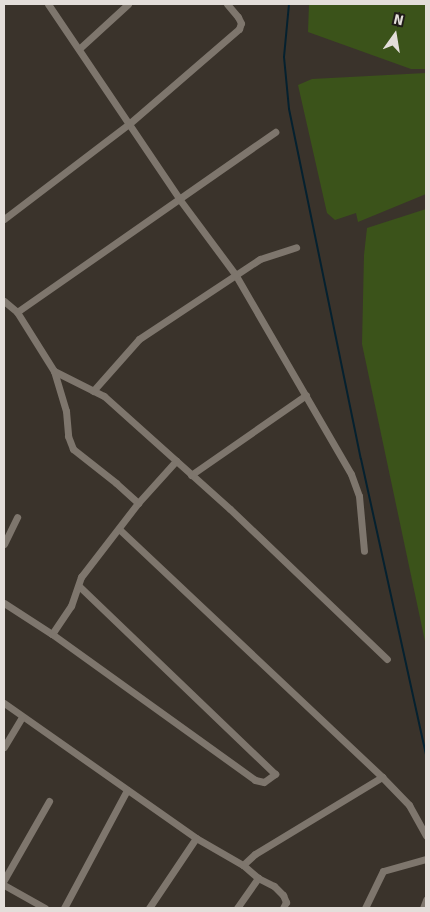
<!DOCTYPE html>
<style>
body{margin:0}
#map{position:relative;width:430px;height:912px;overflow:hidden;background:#3a332b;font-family:Signika,sans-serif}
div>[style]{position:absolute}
.green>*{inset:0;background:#3b531a}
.stream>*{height:2px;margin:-1px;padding:0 1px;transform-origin:1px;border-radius:1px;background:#05212f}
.street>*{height:7px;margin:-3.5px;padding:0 3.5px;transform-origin:3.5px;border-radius:3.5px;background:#7e766d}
span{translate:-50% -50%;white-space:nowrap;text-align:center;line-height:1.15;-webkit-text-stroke:4px #1f1b18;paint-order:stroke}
.frame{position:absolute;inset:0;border:5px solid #e3deda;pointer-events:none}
.north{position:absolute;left:370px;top:10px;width:50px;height:50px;-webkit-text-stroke:4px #1f1b18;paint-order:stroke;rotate:13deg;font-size:14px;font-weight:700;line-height:20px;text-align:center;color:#e3deda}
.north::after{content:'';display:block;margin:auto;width:18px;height:22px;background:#e3deda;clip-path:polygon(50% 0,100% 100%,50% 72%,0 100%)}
</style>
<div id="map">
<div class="green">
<i style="clip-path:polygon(309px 4px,426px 4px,426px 69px,411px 69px,308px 32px)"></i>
<i style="clip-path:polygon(426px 73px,426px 194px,358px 222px,356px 213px,335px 220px,327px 213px,298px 85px,312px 79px)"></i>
<i style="clip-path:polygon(426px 209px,426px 646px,362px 344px,364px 255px,367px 228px)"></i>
</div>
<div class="stream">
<i style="left:289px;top:4px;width:53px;rotate:95.4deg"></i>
<i style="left:284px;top:57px;width:52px;rotate:84.5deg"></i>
<i style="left:289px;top:109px;width:357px;rotate:78.4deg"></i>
<i style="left:361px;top:459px;width:302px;rotate:77.6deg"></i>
</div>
<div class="street">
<i style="left:48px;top:4px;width:236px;rotate:56deg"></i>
<i style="left:180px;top:200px;width:92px;rotate:53.4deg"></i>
<i style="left:235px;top:274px;width:231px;rotate:59.9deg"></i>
<i style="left:351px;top:474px;width:23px;rotate:70deg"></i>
<i style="left:359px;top:496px;width:55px;rotate:84.8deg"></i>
<i style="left:80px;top:48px;width:65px;rotate:-42.5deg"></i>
<i style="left:4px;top:219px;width:158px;rotate:-37.3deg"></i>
<i style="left:130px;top:123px;width:144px;rotate:-40.8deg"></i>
<i style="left:239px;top:29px;width:6px;rotate:-72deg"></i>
<i style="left:241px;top:23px;width:7px;rotate:-117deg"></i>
<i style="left:238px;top:17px;width:17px;rotate:-130deg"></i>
<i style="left:4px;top:301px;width:17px;rotate:40deg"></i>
<i style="left:17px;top:312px;width:70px;rotate:57.9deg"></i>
<i style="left:54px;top:371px;width:56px;rotate:26.6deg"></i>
<i style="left:104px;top:396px;width:169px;rotate:41.9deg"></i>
<i style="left:230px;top:509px;width:217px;rotate:43.7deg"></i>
<i style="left:17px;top:312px;width:315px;rotate:-34.9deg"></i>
<i style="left:54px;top:371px;width:42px;rotate:73.3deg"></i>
<i style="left:66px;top:411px;width:25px;rotate:85deg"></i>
<i style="left:68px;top:436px;width:14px;rotate:69deg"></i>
<i style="left:73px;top:449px;width:55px;rotate:38.3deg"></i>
<i style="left:116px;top:483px;width:30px;rotate:42deg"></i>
<i style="left:93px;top:391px;width:69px;rotate:-48.5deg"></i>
<i style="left:139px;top:339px;width:145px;rotate:-33.5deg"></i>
<i style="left:260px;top:259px;width:38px;rotate:-18deg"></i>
<i style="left:191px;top:475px;width:140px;rotate:-34.8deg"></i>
<i style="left:119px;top:529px;width:361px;rotate:43.3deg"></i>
<i style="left:382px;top:777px;width:39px;rotate:46deg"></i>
<i style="left:409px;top:805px;width:35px;rotate:61deg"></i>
<i style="left:4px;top:544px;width:30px;rotate:-64deg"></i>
<i style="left:4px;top:603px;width:57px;rotate:32.9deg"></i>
<i style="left:52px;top:634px;width:250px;rotate:35.7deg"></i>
<i style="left:255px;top:780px;width:9px;rotate:13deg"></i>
<i style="left:264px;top:782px;width:14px;rotate:-36deg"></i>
<i style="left:275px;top:774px;width:272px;rotate:-136.2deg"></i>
<i style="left:52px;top:634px;width:34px;rotate:-56deg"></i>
<i style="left:71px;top:606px;width:31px;rotate:-71deg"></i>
<i style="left:81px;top:577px;width:93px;rotate:-52.4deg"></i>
<i style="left:138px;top:503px;width:57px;rotate:-47.9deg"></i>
<i style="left:4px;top:703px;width:235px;rotate:35.1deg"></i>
<i style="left:196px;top:838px;width:54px;rotate:29.9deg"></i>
<i style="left:243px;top:865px;width:16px;rotate:-43deg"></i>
<i style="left:255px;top:854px;width:149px;rotate:-31.2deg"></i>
<i style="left:4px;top:747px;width:35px;rotate:-59deg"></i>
<i style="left:258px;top:878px;width:18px;rotate:27deg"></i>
<i style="left:274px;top:886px;width:13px;rotate:45deg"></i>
<i style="left:283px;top:895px;width:8px;rotate:67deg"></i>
<i style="left:286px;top:902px;width:7px;rotate:117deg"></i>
<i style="left:4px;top:880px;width:91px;rotate:-60.3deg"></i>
<i style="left:4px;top:885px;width:47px;rotate:29.3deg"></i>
<i style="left:64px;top:908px;width:134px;rotate:-61.9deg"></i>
<i style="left:149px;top:908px;width:84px;rotate:-56.1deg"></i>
<i style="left:237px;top:908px;width:37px;rotate:-55deg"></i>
<i style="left:258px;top:878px;width:20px;rotate:-139deg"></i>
<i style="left:365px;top:908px;width:41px;rotate:-64.1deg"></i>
<i style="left:383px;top:871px;width:45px;rotate:-15.6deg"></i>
<i style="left:423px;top:908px;width:9px;rotate:-69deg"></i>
</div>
<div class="frame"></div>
<div class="north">N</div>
</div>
